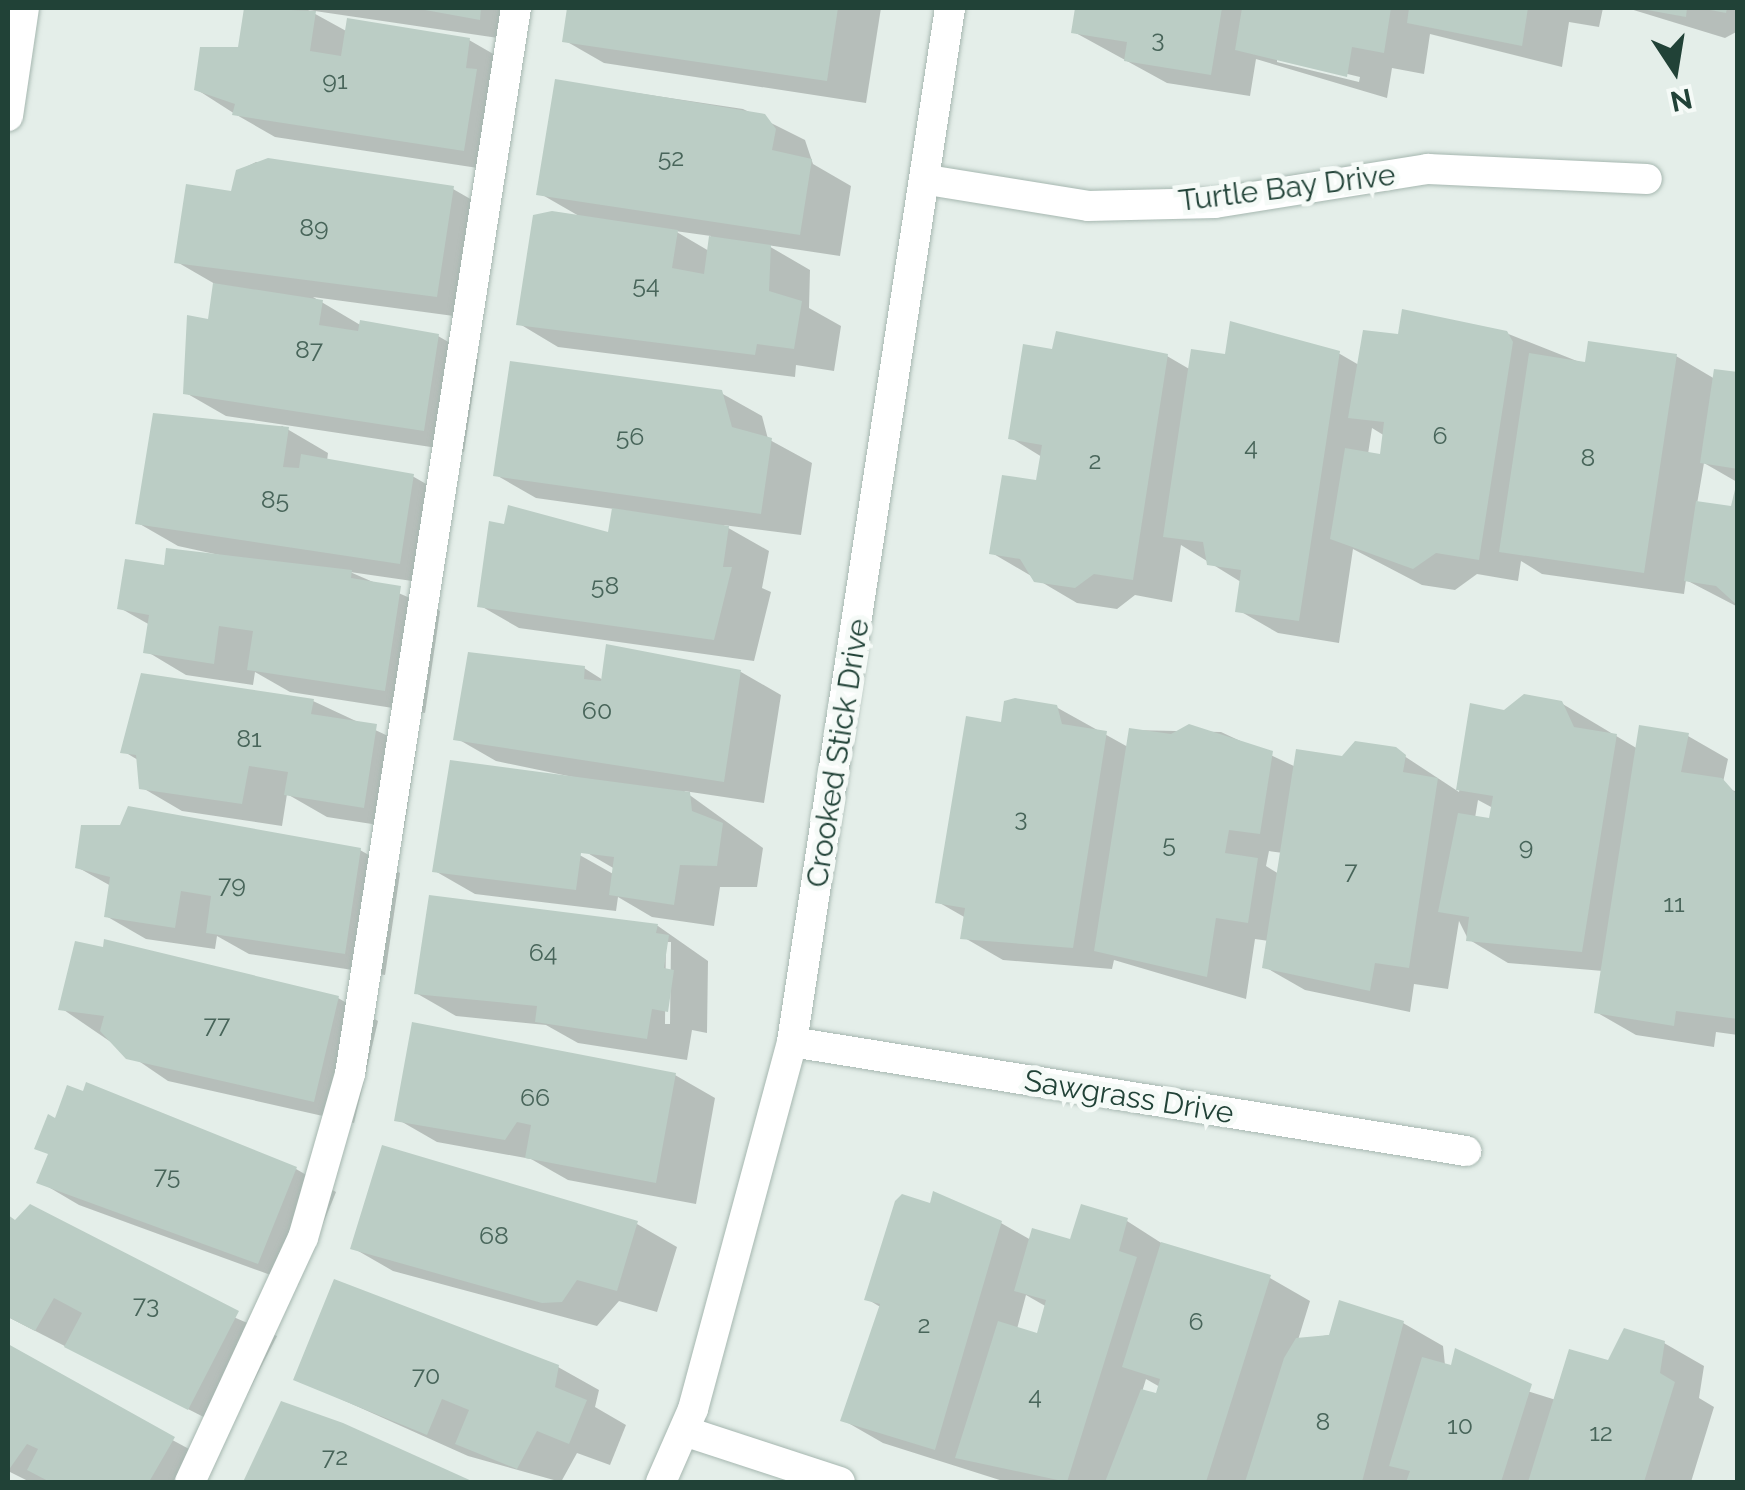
<!DOCTYPE html>
<style>
body{margin:0}
#map{position:relative;width:1745px;height:1490px;overflow:hidden;background:#e4eee9;font-family:Raleway,sans-serif}
div>[style]{position:absolute}
.shadow>*{inset:0;background:#0003}
.building>*{inset:0;background:#bbcdc5}
.roads{filter:drop-shadow(0 0 2px #a6b7b0) drop-shadow(0 0 2px #a6b7b0)}
.lane>*{height:30px;margin:-15px;padding:0 15px;transform-origin:15px;border-radius:15px;background:#fff}
.street>*{height:30px;margin:-15px;padding:0 15px;transform-origin:15px;border-radius:15px;background:#fff}
span{translate:-50% -50%;white-space:nowrap;text-align:center;line-height:1.15;-webkit-text-stroke:10px #f5faf7;paint-order:stroke}
.number-label{font-size:25px;color:#48655a}
.number-label span{-webkit-text-stroke-width:0}
.street-label{font-size:30px;color:#214237}
.frame{position:absolute;inset:0;border:10px solid #214237;pointer-events:none}
.north{position:absolute;left:1625px;top:20px;width:100px;height:100px;-webkit-text-stroke:8px #f5faf7;paint-order:stroke;rotate:168deg;font-size:28px;font-weight:700;line-height:40px;text-align:center;color:#214237}
.north::after{content:'';display:block;margin:auto;width:35px;height:45px;background:#214237;clip-path:polygon(50% 0,100% 100%,50% 72%,0 100%)}
</style>
<div id="map">
<div class="shadow">
<i style="clip-path:polygon(246px 8px,524px 8px,519px 41px,308px 10px,348px 32px,469px 40px,509px 63px,504px 172px,275px 137px,235px 114px,196px 89px,240px 50px)"></i>
<i style="clip-path:polygon(569px 8px,881px 8px,866px 103px,604px 63px,564px 40px)"></i>
<i style="clip-path:polygon(evenodd,1077px 8px,1603px 8px,1599px 27px,1569px 22px,1562px 67px,1430px 34px,1424px 74px,1392px 68px,1387px 98px,1256px 59px,1250px 96px,1167px 83px,1074px 32px,1077px 8px,1277px 57px,1360px 77px,1359px 82px,1277px 62px,1277px 57px)"></i>
<i style="clip-path:polygon(1627px 8px,1738px 8px,1738px 31px,1725px 38px)"></i>
<i style="clip-path:polygon(evenodd,557px 81px,743px 109px,805px 140px,813px 164px,851px 186px,840px 256px,767px 245px,810px 270px,809px 308px,841px 326px,834px 371px,796px 365px,795px 377px,558px 347px,518px 323px,579px 216px,539px 193px,557px 81px,675px 231px,711px 236px,709px 251px,675px 231px)"></i>
<i style="clip-path:polygon(256px 162px,453px 189px,493px 212px,476px 319px,313px 297px,362px 326px,438px 336px,478px 359px,464px 452px,226px 416px,186px 393px,189px 318px,210px 322px,215px 284px,177px 262px,232px 194px,238px 171px)"></i>
<i style="clip-path:polygon(evenodd,1506px 333px,1587px 365px,1676px 356px,1715px 379px,1738px 375px,1738px 607px,1686px 580px,1684px 594px,1542px 574px,1521px 561px,1518px 581px,1477px 574px,1455px 590px,1422px 585px,1353px 549px,1339px 643px,1278px 633px,1238px 610px,1241px 582px,1181px 545px,1172px 602px,1135px 595px,1117px 609px,1077px 603px,992px 553px,1038px 483px,1042px 457px,1011px 438px,1054px 352px,1167px 356px,1191px 370px,1227px 357px,1340px 354px,1359px 365px,1400px 337px,1506px 333px,1372px 428px,1385px 436px,1382px 457px,1368px 454px,1372px 428px,1506px 333px,1704px 463px,1737px 482px,1733px 509px,1697px 504px,1704px 463px)"></i>
<i style="clip-path:polygon(721px 393px,762px 416px,768px 439px,812px 463px,801px 535px,723px 525px,769px 551px,762px 588px,771px 592px,754px 661px,519px 628px,479px 605px,610px 535px,614px 509px,536px 498px,496px 475px)"></i>
<i style="clip-path:polygon(282px 426px,328px 453px,327px 461px,414px 477px,454px 500px,440px 585px,350px 572px,440px 611px,425px 713px,290px 692px,255px 672px,253px 685px,186px 675px,146px 651px,150px 625px,120px 608px,166px 567px,233px 558px,178px 546px,138px 523px)"></i>
<i style="clip-path:polygon(evenodd,584px 668px,603px 680px,741px 672px,781px 695px,764px 803px,684px 791px,763px 848px,757px 887px,720px 887px,714px 926px,652px 917px,618px 897px,616px 911px,475px 894px,435px 871px,592px 781px,496px 761px,456px 738px,584px 668px,572px 844px,615px 869px,615px 875px,569px 849px,572px 844px)"></i>
<i style="clip-path:polygon(313px 701px,416px 749px,404px 829px,327px 817px,287px 794px,282px 826px,182px 811px,141px 787px,138px 760px,123px 751px)"></i>
<i style="clip-path:polygon(evenodd,1561px 703px,1638px 749px,1688px 736px,1728px 759px,1722px 787px,1738px 792px,1738px 1035px,1716px 1032px,1714px 1047px,1636px 1035px,1596px 1012px,1603px 971px,1508px 963px,1468px 939px,1459px 921px,1448px 989px,1414px 984px,1410px 1012px,1305px 990px,1265px 967px,1269px 941px,1255px 939px,1246px 999px,1114px 960px,1112px 969px,1003px 960px,963px 937px,966px 918px,938px 902px,1003px 725px,1056px 707px,1128px 747px,1131px 730px,1221px 732px,1296px 767px,1395px 750px,1459px 792px,1472px 706px,1505px 712px,1561px 703px,1478px 800px,1493px 808px,1491px 820px,1475px 818px,1478px 800px,1561px 703px,1269px 851px,1283px 853px,1279px 874px,1266px 866px,1269px 851px)"></i>
<i style="clip-path:polygon(360px 850px,400px 873px,385px 975px,249px 954px,217px 936px,215px 949px,146px 939px,106px 916px,111px 886px,77px 867px)"></i>
<i style="clip-path:polygon(evenodd,431px 898px,658px 926px,708px 961px,707px 1033px,692px 1030px,687px 1060px,578px 1043px,546px 1025px,456px 1016px,416px 993px,431px 898px,666px 942px,671px 942px,670px 1024px,665px 1024px,666px 942px)"></i>
<i style="clip-path:polygon(338px 998px,378px 1021px,354px 1123px,168px 1081px,61px 1008px)"></i>
<i style="clip-path:polygon(675px 1075px,715px 1098px,696px 1204px,568px 1180px,531px 1159px,437px 1142px,397px 1119px)"></i>
<i style="clip-path:polygon(50px 1155px,296px 1169px,336px 1192px,298px 1285px,79px 1205px,40px 1182px)"></i>
<i style="clip-path:polygon(8px 1219px,277px 1336px,229px 1430px,8px 1317px)"></i>
<i style="clip-path:polygon(evenodd,1127px 1221px,1166px 1246px,1270px 1278px,1310px 1301px,1298px 1340px,1403px 1323px,1443px 1346px,1445px 1365px,1556px 1400px,1610px 1363px,1664px 1343px,1704px 1366px,1699px 1398px,1714px 1407px,1691px 1482px,1006px 1482px,883px 1443px,843px 1420px,882px 1308px,867px 1299px,1001px 1223px,1031px 1240px,1071px 1242px,1127px 1221px,1026px 1295px,1047px 1307px,1039px 1336px,1017px 1329px,1026px 1295px,1127px 1221px,1146px 1379px,1160px 1387px,1158px 1396px,1142px 1392px,1146px 1379px)"></i>
<i style="clip-path:polygon(637px 1224px,677px 1247px,657px 1312px,619px 1301px,597px 1326px,393px 1271px,353px 1248px)"></i>
<i style="clip-path:polygon(8px 1351px,213px 1462px,202px 1482px,30px 1482px,8px 1471px)"></i>
<i style="clip-path:polygon(558px 1367px,599px 1390px,595px 1407px,626px 1425px,610px 1465px,577px 1453px,561px 1482px,468px 1456px,296px 1379px)"></i>
<i style="clip-path:polygon(282px 1404px,456px 1482px,246px 1482px)"></i>
</div>
<div class="building">
<i style="clip-path:polygon(244px 8px,316px 11px,310px 51px,341px 56px,347px 18px,470px 38px,466px 68px,477px 69px,464px 151px,232px 115px,235px 104px,194px 90px,200px 47px,238px 47px)"></i>
<i style="clip-path:polygon(414px 8px,481px 8px,480px 20px)"></i>
<i style="clip-path:polygon(567px 8px,838px 8px,827px 81px,562px 42px)"></i>
<i style="clip-path:polygon(1075px 8px,1222px 8px,1211px 75px,1124px 61px,1127px 42px,1071px 33px)"></i>
<i style="clip-path:polygon(1242px 8px,1391px 8px,1384px 53px,1352px 47px,1347px 77px,1235px 50px)"></i>
<i style="clip-path:polygon(1409px 8px,1528px 8px,1522px 46px,1407px 23px)"></i>
<i style="clip-path:polygon(1636px 8px,1687px 8px,1686px 17px)"></i>
<i style="clip-path:polygon(1700px 8px,1727px 8px,1726px 13px)"></i>
<i style="clip-path:polygon(555px 79px,765px 114px,776px 129px,772px 150px,812px 159px,800px 235px,536px 195px)"></i>
<i style="clip-path:polygon(268px 158px,454px 186px,437px 297px,174px 263px,186px 184px,231px 191px,236px 170px)"></i>
<i style="clip-path:polygon(552px 211px,678px 230px,672px 268px,704px 274px,709px 236px,771px 245px,769px 291px,802px 301px,794px 349px,757px 344px,755px 355px,516px 325px,533px 215px)"></i>
<i style="clip-path:polygon(213px 283px,323px 300px,319px 325px,358px 331px,360px 320px,439px 334px,424px 431px,183px 394px,187px 315px,208px 319px)"></i>
<i style="clip-path:polygon(1402px 309px,1507px 331px,1513px 342px,1479px 560px,1436px 553px,1413px 569px,1330px 539px,1345px 448px,1380px 454px,1384px 422px,1348px 418px,1363px 330px,1398px 334px)"></i>
<i style="clip-path:polygon(1230px 321px,1340px 351px,1299px 621px,1235px 612px,1241px 570px,1207px 565px,1203px 542px,1163px 537px,1191px 349px,1225px 354px)"></i>
<i style="clip-path:polygon(1056px 331px,1168px 354px,1133px 580px,1094px 574px,1075px 588px,1034px 582px,1020px 559px,989px 554px,1002px 475px,1036px 480px,1042px 445px,1008px 439px,1023px 344px,1052px 349px)"></i>
<i style="clip-path:polygon(1588px 341px,1677px 354px,1644px 573px,1499px 552px,1529px 353px,1585px 362px)"></i>
<i style="clip-path:polygon(510px 361px,722px 390px,732px 427px,772px 438px,761px 514px,493px 476px)"></i>
<i style="clip-path:polygon(1714px 369px,1738px 372px,1738px 469px,1700px 463px)"></i>
<i style="clip-path:polygon(153px 413px,289px 427px,283px 467px,299px 468px,301px 454px,414px 474px,400px 564px,135px 524px)"></i>
<i style="clip-path:polygon(1738px 477px,1738px 606px,1716px 586px,1684px 581px,1696px 501px,1731px 506px)"></i>
<i style="clip-path:polygon(508px 505px,608px 532px,612px 508px,729px 526px,723px 567px,732px 567px,714px 640px,477px 607px,489px 521px,504px 524px)"></i>
<i style="clip-path:polygon(166px 548px,352px 570px,351px 578px,401px 586px,385px 691px,247px 670px,253px 631px,219px 626px,214px 664px,143px 653px,149px 615px,117px 609px,125px 559px,164px 565px)"></i>
<i style="clip-path:polygon(606px 644px,741px 670px,724px 782px,453px 740px,468px 652px,585px 666px,584px 679px,601px 681px)"></i>
<i style="clip-path:polygon(141px 673px,314px 699px,311px 714px,377px 724px,364px 808px,284px 795px,288px 772px,249px 766px,242px 804px,139px 789px,136px 755px,120px 753px)"></i>
<i style="clip-path:polygon(1524px 694px,1562px 701px,1574px 727px,1617px 734px,1582px 952px,1466px 941px,1469px 917px,1438px 912px,1458px 813px,1489px 818px,1493px 796px,1456px 790px,1470px 703px,1504px 710px)"></i>
<i style="clip-path:polygon(1015px 698px,1057px 705px,1062px 724px,1107px 731px,1073px 948px,960px 939px,965px 908px,935px 903px,966px 716px,1001px 722px,1004px 701px)"></i>
<i style="clip-path:polygon(1189px 724px,1273px 751px,1260px 834px,1229px 830px,1225px 853px,1258px 858px,1248px 923px,1216px 918px,1207px 977px,1094px 951px,1129px 728px,1171px 734px)"></i>
<i style="clip-path:polygon(1639px 725px,1689px 733px,1681px 772px,1722px 778px,1738px 796px,1738px 1019px,1676px 1011px,1674px 1026px,1594px 1013px)"></i>
<i style="clip-path:polygon(1355px 741px,1396px 747px,1406px 755px,1403px 772px,1438px 778px,1409px 968px,1375px 963px,1370px 991px,1262px 968px,1296px 749px,1342px 756px)"></i>
<i style="clip-path:polygon(450px 760px,690px 792px,692px 811px,723px 823px,717px 866px,680px 865px,674px 905px,609px 895px,614px 857px,581px 853px,576px 890px,432px 872px)"></i>
<i style="clip-path:polygon(128px 806px,361px 848px,345px 954px,206px 933px,211px 896px,181px 891px,175px 928px,104px 917px,110px 877px,75px 868px,81px 825px,120px 825px)"></i>
<i style="clip-path:polygon(429px 895px,658px 924px,656px 933px,669px 935px,664px 968px,674px 970px,668px 1012px,652px 1009px,647px 1039px,535px 1022px,537px 1006px,414px 994px)"></i>
<i style="clip-path:polygon(104px 939px,339px 996px,314px 1102px,126px 1059px,100px 1031px,104px 1016px,58px 1010px,75px 941px,103px 947px)"></i>
<i style="clip-path:polygon(412px 1022px,676px 1073px,656px 1183px,525px 1158px,531px 1125px,517px 1122px,505px 1140px,394px 1121px)"></i>
<i style="clip-path:polygon(86px 1082px,297px 1167px,258px 1264px,36px 1183px,48px 1154px,34px 1149px,48px 1114px,55px 1118px,67px 1085px,83px 1091px)"></i>
<i style="clip-path:polygon(382px 1145px,638px 1221px,617px 1291px,577px 1280px,562px 1302px,542px 1303px,350px 1249px)"></i>
<i style="clip-path:polygon(933px 1191px,1002px 1221px,935px 1450px,840px 1421px,880px 1304px,864px 1300px,895px 1201px,902px 1194px,930px 1203px)"></i>
<i style="clip-path:polygon(30px 1204px,239px 1311px,188px 1410px,64px 1347px,82px 1313px,54px 1298px,35px 1331px,8px 1317px,8px 1215px,15px 1220px)"></i>
<i style="clip-path:polygon(1081px 1204px,1128px 1218px,1119px 1251px,1137px 1257px,1067px 1482px,955px 1458px,998px 1321px,1037px 1333px,1046px 1300px,1014px 1291px,1032px 1228px,1070px 1239px)"></i>
<i style="clip-path:polygon(1161px 1242px,1271px 1275px,1206px 1482px,1105px 1482px,1141px 1389px,1156px 1393px,1160px 1379px,1122px 1367px)"></i>
<i style="clip-path:polygon(334px 1279px,559px 1365px,555px 1387px,587px 1400px,569px 1444px,537px 1431px,517px 1469px,455px 1444px,469px 1410px,442px 1399px,427px 1435px,293px 1380px)"></i>
<i style="clip-path:polygon(1339px 1300px,1404px 1321px,1362px 1482px,1245px 1482px,1284px 1358px,1296px 1338px,1329px 1335px)"></i>
<i style="clip-path:polygon(1624px 1328px,1665px 1341px,1660px 1373px,1675px 1382px,1644px 1482px,1528px 1482px,1569px 1349px,1608px 1360px)"></i>
<i style="clip-path:polygon(8px 1344px,175px 1437px,149px 1482px,50px 1482px,27px 1470px,38px 1449px,27px 1444px,8px 1471px)"></i>
<i style="clip-path:polygon(1455px 1348px,1532px 1384px,1501px 1482px,1406px 1482px,1410px 1471px,1389px 1466px,1422px 1357px,1451px 1365px)"></i>
<i style="clip-path:polygon(281px 1401px,343px 1423px,474px 1482px,243px 1482px)"></i>
</div>
<div class="roads">
<div class="lane">
<i style="left:684px;top:1431px;width:164px;rotate:18.1deg"></i>
<i style="left:190px;top:1482px;width:269px;rotate:-65.2deg"></i>
<i style="left:303px;top:1238px;width:171px;rotate:-74deg"></i>
<i style="left:350px;top:1074px;width:1079px;rotate:-81.15deg"></i>
</div>
<div class="street">
<i style="left:8px;top:116px;width:109px;rotate:-81.6deg"></i>
<i style="left:928px;top:180px;width:162px;rotate:9.2deg"></i>
<i style="left:1088px;top:206px;width:127px;rotate:-1.4deg"></i>
<i style="left:1215px;top:203px;width:216px;rotate:-9.1deg"></i>
<i style="left:1428px;top:169px;width:219px;rotate:2.6deg"></i>
<i style="left:792px;top:1042px;width:683px;rotate:9.19deg"></i>
<i style="left:661px;top:1482px;width:80px;rotate:-66.3deg"></i>
<i style="left:693px;top:1409px;width:380px;rotate:-74.9deg"></i>
<i style="left:792px;top:1042px;width:1046px;rotate:-81.31deg"></i>
</div>
</div>
<div class="number-label">
<span style="left:1158px;top:38px">3</span>
<span style="left:335px;top:80px">91</span>
<span style="left:671px;top:157px">52</span>
<span style="left:314px;top:227px">89</span>
<span style="left:646px;top:284px">54</span>
<span style="left:309px;top:349px">87</span>
<span style="left:1440px;top:435px">6</span>
<span style="left:630px;top:436px">56</span>
<span style="left:1251px;top:446px">4</span>
<span style="left:1588px;top:457px">8</span>
<span style="left:1095px;top:460px">2</span>
<span style="left:275px;top:499px">85</span>
<span style="left:605px;top:585px">58</span>
<span style="left:597px;top:710px">60</span>
<span style="left:249px;top:738px">81</span>
<span style="left:1021px;top:817px">3</span>
<span style="left:1169px;top:843px">5</span>
<span style="left:1526px;top:846px">9</span>
<span style="left:1351px;top:870px">7</span>
<span style="left:232px;top:884px">79</span>
<span style="left:1674px;top:903px">11</span>
<span style="left:543px;top:952px">64</span>
<span style="left:217px;top:1024px">77</span>
<span style="left:535px;top:1097px">66</span>
<span style="left:167px;top:1175px">75</span>
<span style="left:494px;top:1235px">68</span>
<span style="left:146px;top:1304px">73</span>
<span style="left:1196px;top:1321px">6</span>
<span style="left:924px;top:1324px">2</span>
<span style="left:426px;top:1375px">70</span>
<span style="left:1035px;top:1395px">4</span>
<span style="left:1323px;top:1421px">8</span>
<span style="left:1460px;top:1425px">10</span>
<span style="left:1601px;top:1432px">12</span>
<span style="left:335px;top:1456px">72</span>
</div>
<div class="street-label">
<span style="left:1287px;top:188px;rotate:-7deg">Turtle Bay Drive</span>
<span style="left:838px;top:753px;rotate:-81deg">Crooked Stick Drive</span>
<span style="left:1129px;top:1097px;rotate:9deg">Sawgrass Drive</span>
</div>
<div class="frame"></div>
<div class="north">N</div>
</div>
